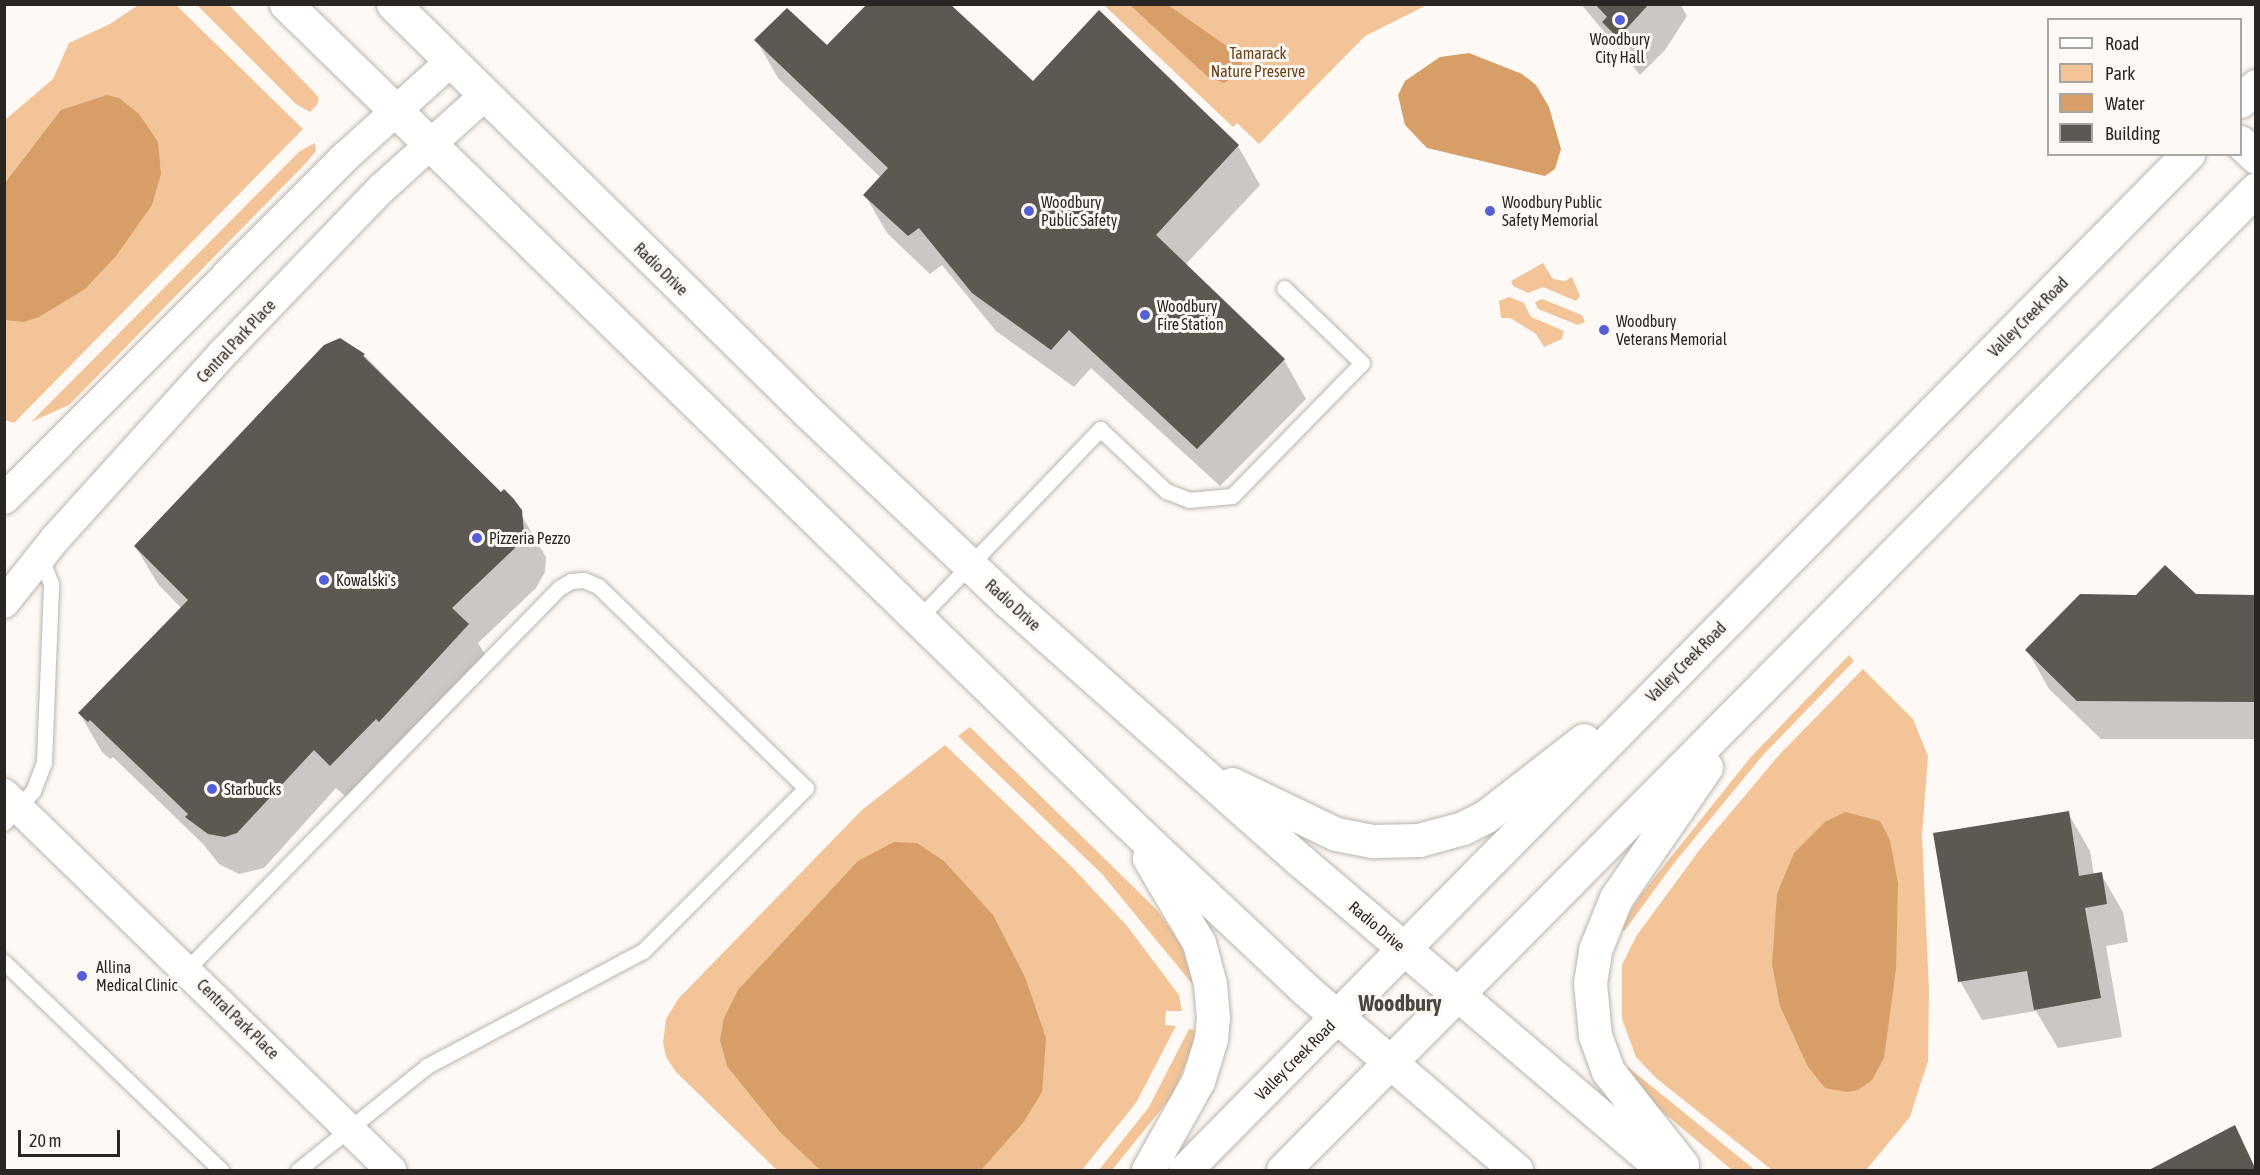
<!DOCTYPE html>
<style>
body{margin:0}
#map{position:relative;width:2260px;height:1175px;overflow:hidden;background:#fef9f5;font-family:"Asap Condensed",sans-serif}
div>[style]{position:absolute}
.green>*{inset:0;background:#f2c498}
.water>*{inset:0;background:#d79f67}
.shadow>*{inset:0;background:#0003}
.building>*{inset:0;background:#5e5852}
.roads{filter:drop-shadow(0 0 2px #bbb4ad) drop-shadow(0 0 2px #bbb4ad)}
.lane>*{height:15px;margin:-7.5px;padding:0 7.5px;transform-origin:7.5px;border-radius:7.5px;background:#fff}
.street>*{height:30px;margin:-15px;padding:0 15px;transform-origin:15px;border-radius:15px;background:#fff}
.secondary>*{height:33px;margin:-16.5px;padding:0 16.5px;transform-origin:16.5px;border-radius:16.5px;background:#fff}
.dots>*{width:16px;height:16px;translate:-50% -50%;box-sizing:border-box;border:3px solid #fef9f5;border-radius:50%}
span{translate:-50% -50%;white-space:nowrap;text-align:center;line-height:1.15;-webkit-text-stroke:6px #fef9f5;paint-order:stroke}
.poi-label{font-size:16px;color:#292624}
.left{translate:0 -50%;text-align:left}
.park-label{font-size:16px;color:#684218}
.street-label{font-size:16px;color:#292624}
.district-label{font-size:22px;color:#4c4640;font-weight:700}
.frame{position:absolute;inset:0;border:6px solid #292624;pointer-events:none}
.legend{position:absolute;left:2047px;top:18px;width:195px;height:138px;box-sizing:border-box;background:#fef9f5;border:2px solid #a9a5a1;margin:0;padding:8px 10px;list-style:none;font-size:18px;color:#292624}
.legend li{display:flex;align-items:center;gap:12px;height:30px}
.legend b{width:30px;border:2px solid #a9a5a1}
.scale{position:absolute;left:18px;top:1130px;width:102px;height:27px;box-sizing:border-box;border:3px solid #292624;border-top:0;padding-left:8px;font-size:18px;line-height:21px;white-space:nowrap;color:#292624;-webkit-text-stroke:4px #fef9f5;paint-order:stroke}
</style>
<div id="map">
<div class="green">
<i style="clip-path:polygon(138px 5px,176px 5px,303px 129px,14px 423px,5px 420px,5px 120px,53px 79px,69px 43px,110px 24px)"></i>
<i style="clip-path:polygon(197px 5px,229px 5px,310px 88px,319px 98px,317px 105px,310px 112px,296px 104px)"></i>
<i style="clip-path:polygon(1104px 5px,1427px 5px,1365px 36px,1259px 144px,1237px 123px,1233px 127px)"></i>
<i style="clip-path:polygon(315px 143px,316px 151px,306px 163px,69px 405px,31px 422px,300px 151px)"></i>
<i style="clip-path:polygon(1543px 263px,1553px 279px,1565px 281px,1572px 277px,1580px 296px,1576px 301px,1543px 287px,1528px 293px,1513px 286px,1511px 281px)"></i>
<i style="clip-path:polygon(1509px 297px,1524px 303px,1531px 317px,1564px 331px,1562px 339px,1544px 347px,1536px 334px,1510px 318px,1501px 318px,1499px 301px)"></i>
<i style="clip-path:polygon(1542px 299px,1582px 315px,1585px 322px,1578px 325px,1538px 309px,1535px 302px)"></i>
<i style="clip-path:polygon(1849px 655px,1854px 661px,1763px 755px,1675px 862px,1625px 930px,1618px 932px,1639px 897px,1750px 758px)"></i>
<i style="clip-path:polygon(1863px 669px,1913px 719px,1928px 756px,1922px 835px,1929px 991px,1928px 1061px,1910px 1117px,1866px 1170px,1772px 1170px,1656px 1078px,1636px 1057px,1622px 1019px,1622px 965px,1637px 935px,1701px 848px,1779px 755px)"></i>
<i style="clip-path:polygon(970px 727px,1157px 910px,1181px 944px,1194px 986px,1102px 874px,958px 736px)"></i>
<i style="clip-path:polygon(945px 745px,1072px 867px,1127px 926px,1179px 995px,1182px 1011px,1166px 1011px,1165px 1025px,1176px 1026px,1136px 1103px,1082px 1170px,777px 1170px,676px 1072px,666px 1057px,663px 1043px,666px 1019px,679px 998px,862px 810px)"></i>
<i style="clip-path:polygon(1189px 1029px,1195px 1030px,1192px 1049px,1172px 1096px,1112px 1170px,1099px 1170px,1149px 1107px)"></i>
<i style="clip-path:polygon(1626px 1068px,1629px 1068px,1755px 1170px,1732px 1170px,1652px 1103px)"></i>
</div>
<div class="water">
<i style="clip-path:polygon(1130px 5px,1168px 5px,1238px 54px,1242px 63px,1239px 74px,1224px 83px,1208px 77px)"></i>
<i style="clip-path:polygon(1469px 53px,1522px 74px,1536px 85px,1549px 107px,1561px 149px,1555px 169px,1545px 176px,1427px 148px,1405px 125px,1398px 95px,1405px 81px,1440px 57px)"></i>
<i style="clip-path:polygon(107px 95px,119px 98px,139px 114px,158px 142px,161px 174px,152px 205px,116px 256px,85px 289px,39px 317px,24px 322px,5px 320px,5px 183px,61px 110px)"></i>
<i style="clip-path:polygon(1845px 812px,1880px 821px,1890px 840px,1898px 883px,1896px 969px,1884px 1058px,1872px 1080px,1858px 1090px,1847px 1092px,1825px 1088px,1808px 1067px,1780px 1006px,1772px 964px,1777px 894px,1794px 853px,1825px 822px)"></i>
<i style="clip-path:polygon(894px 842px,917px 843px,944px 861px,993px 915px,1025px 977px,1046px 1038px,1042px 1092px,1023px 1123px,981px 1170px,820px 1170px,780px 1132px,727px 1066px,720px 1040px,724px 1018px,738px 990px,858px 861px)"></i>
</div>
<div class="shadow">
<i style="clip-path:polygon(1581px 4px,1680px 4px,1687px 16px,1665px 50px,1640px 75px)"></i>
<i style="clip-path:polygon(1099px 12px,1238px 146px,1260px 185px,1185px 265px,1284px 360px,1306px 399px,1220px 486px,1091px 368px,1074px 387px,996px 331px,942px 265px,930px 274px,887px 233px,865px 195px,881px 178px,778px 78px,756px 40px,827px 47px,1033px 83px)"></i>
<i style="clip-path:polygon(364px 355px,501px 494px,512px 499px,546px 557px,545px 572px,536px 588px,478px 643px,490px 663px,353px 803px,336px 788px,264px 868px,239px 874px,219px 864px,203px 844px,113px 757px,110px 759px,102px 752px,80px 714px,182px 609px,158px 584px,135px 546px)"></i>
<i style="clip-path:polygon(2256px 596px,2256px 739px,2101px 739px,2049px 689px,2027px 650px)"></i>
<i style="clip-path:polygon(2068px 813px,2090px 851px,2094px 875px,2101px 874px,2123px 912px,2128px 942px,2106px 946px,2122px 1037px,2058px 1048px,2036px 1011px,1982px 1020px,1960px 981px)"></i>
<i style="clip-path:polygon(2234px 1127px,2256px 1170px,2153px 1170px)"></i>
</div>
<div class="building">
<i style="clip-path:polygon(867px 4px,950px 4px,1033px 81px,1099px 10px,1239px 145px,1156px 235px,1285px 359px,1197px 449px,1069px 330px,1051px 350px,972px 293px,919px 228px,908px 236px,863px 195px,888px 168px,754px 40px,787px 8px,827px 45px)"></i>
<i style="clip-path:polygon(1595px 4px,1649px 4px,1618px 38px,1602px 22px,1607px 17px)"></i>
<i style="clip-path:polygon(340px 338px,365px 354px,363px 356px,501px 492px,504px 489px,513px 498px,522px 510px,524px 533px,514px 549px,452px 608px,469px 624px,379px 722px,376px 719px,330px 766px,314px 750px,237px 833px,225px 837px,208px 834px,185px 817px,188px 814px,90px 720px,88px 722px,78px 713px,188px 600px,134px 546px,324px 345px)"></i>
<i style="clip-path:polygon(2165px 565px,2196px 594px,2256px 595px,2256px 702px,2077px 701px,2025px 650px,2080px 594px,2136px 595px)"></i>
<i style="clip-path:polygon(2069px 811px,2079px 876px,2102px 872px,2107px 904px,2085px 908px,2101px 998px,2034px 1010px,2027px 971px,1958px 982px,1933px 833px)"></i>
<i style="clip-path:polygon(2235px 1125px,2256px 1170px,2149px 1170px)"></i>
</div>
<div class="roads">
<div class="lane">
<i style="left:917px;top:620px;width:265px;rotate:-46.2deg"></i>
<i style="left:1100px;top:429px;width:91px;rotate:43.2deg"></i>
<i style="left:1166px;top:491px;width:25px;rotate:21deg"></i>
<i style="left:1189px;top:500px;width:43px;rotate:-5.3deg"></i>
<i style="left:1232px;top:496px;width:186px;rotate:-45.7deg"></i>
<i style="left:1362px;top:363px;width:108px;rotate:-136.1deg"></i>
<i style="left:4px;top:823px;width:43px;rotate:-47.8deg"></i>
<i style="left:33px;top:791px;width:31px;rotate:-69deg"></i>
<i style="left:44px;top:762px;width:178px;rotate:-87.7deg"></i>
<i style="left:51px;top:584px;width:28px;rotate:-111deg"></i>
<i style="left:4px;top:962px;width:301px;rotate:43.8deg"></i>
<i style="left:187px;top:969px;width:532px;rotate:-45.68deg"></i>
<i style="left:559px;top:588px;width:14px;rotate:-30deg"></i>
<i style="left:571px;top:581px;width:13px;rotate:-4deg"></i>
<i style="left:584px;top:580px;width:15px;rotate:23deg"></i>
<i style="left:598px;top:586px;width:290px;rotate:44.2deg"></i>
<i style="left:806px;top:788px;width:231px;rotate:135deg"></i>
<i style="left:643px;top:951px;width:245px;rotate:152deg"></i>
<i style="left:427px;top:1066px;width:166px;rotate:141.1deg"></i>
</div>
<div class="street">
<i style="left:4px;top:499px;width:483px;rotate:-45.1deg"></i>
<i style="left:345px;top:157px;width:142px;rotate:-42.1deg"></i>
<i style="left:4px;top:603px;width:82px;rotate:-51.4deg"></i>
<i style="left:55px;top:539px;width:252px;rotate:-47.9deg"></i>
<i style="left:224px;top:352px;width:226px;rotate:-46.1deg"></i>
<i style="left:381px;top:189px;width:139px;rotate:-42.1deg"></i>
<i style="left:4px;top:794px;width:540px;rotate:44.17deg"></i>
</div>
<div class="secondary">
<i style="left:286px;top:4px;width:1170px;rotate:44.2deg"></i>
<i style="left:1125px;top:820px;width:248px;rotate:43.2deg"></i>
<i style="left:1306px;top:990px;width:277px;rotate:40.6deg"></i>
<i style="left:393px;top:4px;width:582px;rotate:44.51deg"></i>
<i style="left:808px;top:412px;width:277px;rotate:43.4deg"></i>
<i style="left:1009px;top:602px;width:390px;rotate:41.6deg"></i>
<i style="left:1301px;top:861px;width:477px;rotate:40.4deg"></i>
<i style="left:2240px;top:101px;width:22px;rotate:-43deg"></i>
<i style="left:2240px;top:142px;width:22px;rotate:43deg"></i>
<i style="left:1232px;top:784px;width:115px;rotate:25.7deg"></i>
<i style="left:1336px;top:834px;width:38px;rotate:11deg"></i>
<i style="left:1373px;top:841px;width:46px;rotate:-1.2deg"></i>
<i style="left:1419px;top:840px;width:46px;rotate:-15.3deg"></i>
<i style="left:1463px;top:828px;width:25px;rotate:-27deg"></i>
<i style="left:1485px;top:817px;width:125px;rotate:-37.9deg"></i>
<i style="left:1682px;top:1165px;width:120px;rotate:-128.2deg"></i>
<i style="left:1608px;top:1071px;width:38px;rotate:-110deg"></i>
<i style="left:1595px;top:1035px;width:52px;rotate:-95.5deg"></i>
<i style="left:1590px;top:983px;width:33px;rotate:-81deg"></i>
<i style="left:1595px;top:950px;width:56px;rotate:-68deg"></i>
<i style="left:1616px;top:898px;width:159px;rotate:-55.5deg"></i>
<i style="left:1148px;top:1170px;width:102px;rotate:-60.7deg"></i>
<i style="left:1198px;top:1081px;width:44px;rotate:-72.8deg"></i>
<i style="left:1211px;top:1039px;width:21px;rotate:-85deg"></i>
<i style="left:1213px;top:1018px;width:34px;rotate:-95deg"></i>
<i style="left:1210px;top:984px;width:42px;rotate:-105deg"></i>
<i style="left:1199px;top:943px;width:99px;rotate:-120.5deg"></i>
<i style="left:1185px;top:1170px;width:1428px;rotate:-45.37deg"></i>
<i style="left:1283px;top:1170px;width:1382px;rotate:-45.23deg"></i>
</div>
</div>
<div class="dots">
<i style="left:1620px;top:20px;background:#565fd6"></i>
<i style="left:1029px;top:211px;background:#565fd6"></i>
<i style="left:1490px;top:211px;background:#565fd6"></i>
<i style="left:1145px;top:315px;background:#565fd6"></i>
<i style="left:1604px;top:330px;background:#565fd6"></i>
<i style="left:477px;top:538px;background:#565fd6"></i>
<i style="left:324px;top:580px;background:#565fd6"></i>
<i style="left:212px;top:789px;background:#565fd6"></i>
<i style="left:82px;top:976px;background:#565fd6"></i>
</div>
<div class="poi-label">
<span style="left:1620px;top:48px">Woodbury<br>City Hall</span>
<span class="left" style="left:1041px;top:211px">Woodbury<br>Public Safety</span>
<span class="left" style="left:1502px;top:211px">Woodbury Public<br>Safety Memorial</span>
<span class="left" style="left:1157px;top:315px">Woodbury<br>Fire Station</span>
<span class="left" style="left:1616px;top:330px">Woodbury<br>Veterans Memorial</span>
<span class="left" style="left:489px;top:538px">Pizzeria Pezzo</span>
<span class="left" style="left:336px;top:580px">Kowalski's</span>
<span class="left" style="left:224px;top:789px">Starbucks</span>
<span class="left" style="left:96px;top:976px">Allina<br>Medical Clinic</span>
</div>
<div class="park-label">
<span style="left:1258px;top:62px">Tamarack<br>Nature Preserve</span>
</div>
<div class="street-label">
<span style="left:661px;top:269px;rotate:44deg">Radio Drive</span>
<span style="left:2028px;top:317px;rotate:-45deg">Valley Creek Road</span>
<span style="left:236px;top:341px;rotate:-47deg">Central Park Place</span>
<span style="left:1013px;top:605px;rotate:42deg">Radio Drive</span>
<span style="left:1686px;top:662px;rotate:-45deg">Valley Creek Road</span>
<span style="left:1377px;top:926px;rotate:40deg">Radio Drive</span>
<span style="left:238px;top:1019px;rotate:44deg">Central Park Place</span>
<span style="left:1295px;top:1060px;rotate:-45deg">Valley Creek Road</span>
</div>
<div class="district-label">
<span style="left:1400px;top:1004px">Woodbury</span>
</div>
<div class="frame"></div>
<ul class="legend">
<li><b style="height:8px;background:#fff"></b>Road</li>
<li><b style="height:16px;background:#f2c498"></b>Park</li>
<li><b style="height:16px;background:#d79f67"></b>Water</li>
<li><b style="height:16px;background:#5e5852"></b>Building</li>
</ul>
<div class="scale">20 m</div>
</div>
